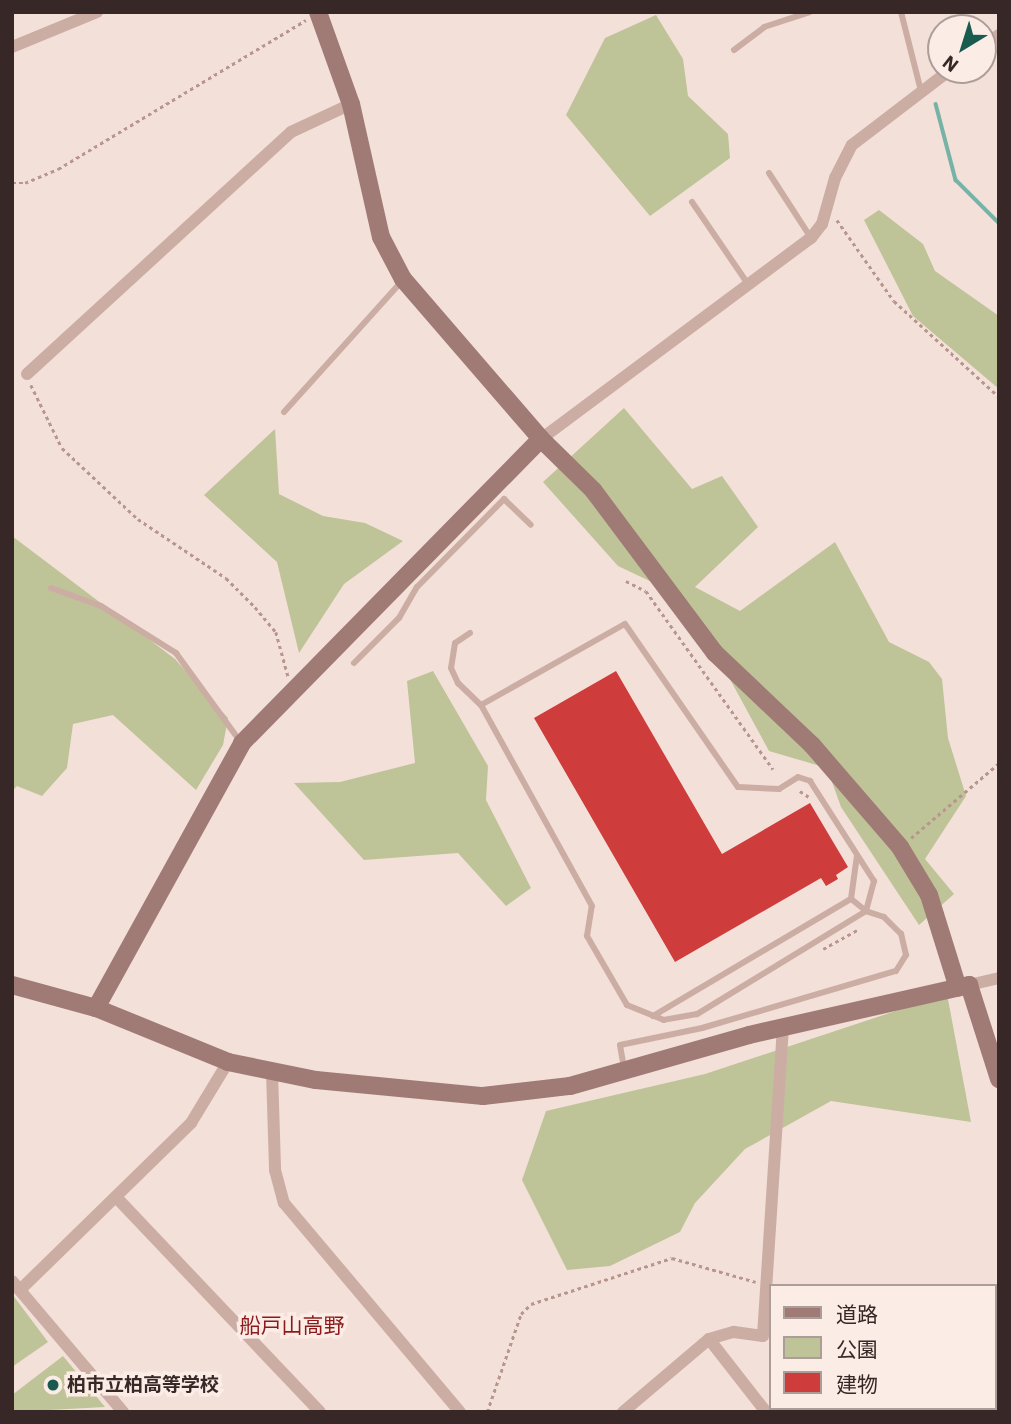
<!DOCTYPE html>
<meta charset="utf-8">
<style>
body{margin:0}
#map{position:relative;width:1011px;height:1424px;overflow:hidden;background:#f3e0d9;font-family:"IBM Plex Sans","Noto Sans JP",sans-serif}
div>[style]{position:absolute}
.green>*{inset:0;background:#bfc398}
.stream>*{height:3.5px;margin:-1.75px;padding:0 1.75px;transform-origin:1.75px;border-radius:1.75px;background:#76b2a6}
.building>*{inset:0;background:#cf3c3c}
.path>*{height:2.5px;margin-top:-1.25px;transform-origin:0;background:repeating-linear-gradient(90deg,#b8968e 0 3.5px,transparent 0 7px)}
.lane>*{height:6px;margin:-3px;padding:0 3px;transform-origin:3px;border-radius:3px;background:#ccada4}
.street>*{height:12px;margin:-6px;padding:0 6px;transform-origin:6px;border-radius:6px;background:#ccada4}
.secondary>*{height:18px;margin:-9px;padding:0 9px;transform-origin:9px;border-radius:9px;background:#a07a75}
.dots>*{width:19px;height:19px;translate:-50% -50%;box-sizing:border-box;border:4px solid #fbece6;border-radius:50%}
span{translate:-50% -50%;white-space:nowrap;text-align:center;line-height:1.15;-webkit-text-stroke:7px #fbece6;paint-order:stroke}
.poi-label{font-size:19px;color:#372726;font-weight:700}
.left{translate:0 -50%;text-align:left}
.neighbourhood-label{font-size:21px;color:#8c1a1b}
.frame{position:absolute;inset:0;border:14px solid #372726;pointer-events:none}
.legend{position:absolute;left:769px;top:1284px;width:228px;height:126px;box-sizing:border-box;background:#fbece6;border:2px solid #ad9d99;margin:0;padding:9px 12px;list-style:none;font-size:21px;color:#372726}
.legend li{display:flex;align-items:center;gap:14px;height:35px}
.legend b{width:35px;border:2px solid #ad9d99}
.north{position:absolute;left:927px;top:14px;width:70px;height:70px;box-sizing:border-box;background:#fbece6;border:2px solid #ad9d99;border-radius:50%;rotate:218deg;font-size:19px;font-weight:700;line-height:28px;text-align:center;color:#372726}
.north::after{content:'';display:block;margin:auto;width:24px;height:32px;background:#195b4f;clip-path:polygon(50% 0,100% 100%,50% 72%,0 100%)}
</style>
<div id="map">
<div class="green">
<i style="clip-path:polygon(656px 15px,683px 59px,688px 96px,728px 134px,730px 158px,650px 216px,566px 115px,605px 38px)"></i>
<i style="clip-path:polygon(879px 210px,923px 244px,935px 271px,999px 316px,999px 389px,913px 316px,864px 220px)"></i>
<i style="clip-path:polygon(624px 408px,692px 489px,722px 476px,758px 527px,695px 587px,740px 611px,835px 542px,889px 642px,929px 662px,942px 679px,948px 738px,966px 796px,925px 859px,954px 894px,919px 925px,841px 807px,827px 768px,769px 751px,701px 626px,656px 584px,618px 566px,543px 482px)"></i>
<i style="clip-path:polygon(275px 429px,279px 494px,323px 516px,365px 523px,403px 541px,344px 584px,299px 653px,277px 562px,204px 495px)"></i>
<i style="clip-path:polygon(12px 536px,175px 659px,228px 718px,223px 745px,196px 790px,113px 715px,73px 724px,67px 768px,42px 796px,17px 786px,12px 791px)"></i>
<i style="clip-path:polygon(433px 671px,488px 766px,486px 800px,531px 888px,506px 906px,458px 853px,364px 860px,294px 783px,340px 782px,415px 763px,407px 681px)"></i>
<i style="clip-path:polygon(947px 994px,971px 1122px,831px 1101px,745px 1149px,695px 1203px,680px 1232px,610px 1266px,567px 1270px,522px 1180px,546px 1111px,705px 1074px)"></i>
<i style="clip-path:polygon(12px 1294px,48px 1342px,12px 1367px)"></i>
<i style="clip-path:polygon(63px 1356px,105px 1407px,12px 1412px,12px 1395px)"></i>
</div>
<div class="stream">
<i style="left:936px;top:104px;width:79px;rotate:75.3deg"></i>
<i style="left:956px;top:180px;width:61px;rotate:45deg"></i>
</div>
<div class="building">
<i style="clip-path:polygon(616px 671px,722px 854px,810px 803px,848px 867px,836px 875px,838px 879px,826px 886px,821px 878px,675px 962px,534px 718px)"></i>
</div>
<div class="path">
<i style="left:12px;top:183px;width:13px"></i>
<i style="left:25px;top:183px;width:36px;rotate:-23deg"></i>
<i style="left:58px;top:169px;width:289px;rotate:-31deg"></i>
<i style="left:837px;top:220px;width:99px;rotate:54.9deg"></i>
<i style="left:894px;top:301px;width:142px;rotate:42.4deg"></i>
<i style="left:31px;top:385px;width:70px;rotate:63.8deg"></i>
<i style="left:62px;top:448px;width:104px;rotate:43.1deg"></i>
<i style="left:138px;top:519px;width:106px;rotate:33.8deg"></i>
<i style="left:226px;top:578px;width:41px;rotate:45deg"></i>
<i style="left:255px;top:607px;width:33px;rotate:50deg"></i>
<i style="left:276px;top:632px;width:46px;rotate:74.7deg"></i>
<i style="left:626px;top:581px;width:22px;rotate:27deg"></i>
<i style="left:646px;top:591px;width:219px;rotate:54.5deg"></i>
<i style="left:800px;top:791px;width:11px;rotate:34deg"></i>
<i style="left:911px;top:838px;width:116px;rotate:-40.4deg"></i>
<i style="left:823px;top:949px;width:39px;rotate:-29deg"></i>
<i style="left:487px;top:1412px;width:104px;rotate:-70.9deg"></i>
<i style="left:521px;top:1314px;width:14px;rotate:-45deg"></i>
<i style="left:531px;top:1304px;width:148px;rotate:-18.1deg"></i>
<i style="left:672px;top:1258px;width:87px;rotate:15.9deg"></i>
</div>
<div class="lane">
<i style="left:901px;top:12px;width:81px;rotate:75.8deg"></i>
<i style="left:734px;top:50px;width:38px;rotate:-37deg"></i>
<i style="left:764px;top:27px;width:48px;rotate:-18.1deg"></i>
<i style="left:769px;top:173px;width:77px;rotate:57.1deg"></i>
<i style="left:692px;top:202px;width:99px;rotate:55.7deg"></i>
<i style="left:284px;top:412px;width:176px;rotate:-48deg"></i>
<i style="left:51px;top:588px;width:53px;rotate:19.8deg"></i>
<i style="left:101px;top:606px;width:89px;rotate:32.1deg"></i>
<i style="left:176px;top:653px;width:109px;rotate:54deg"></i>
<i style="left:470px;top:633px;width:18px;rotate:146deg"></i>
<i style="left:455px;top:643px;width:25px;rotate:99deg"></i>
<i style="left:451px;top:668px;width:17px;rotate:65deg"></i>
<i style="left:458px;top:683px;width:32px;rotate:44deg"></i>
<i style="left:354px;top:663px;width:64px;rotate:-45deg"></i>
<i style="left:399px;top:618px;width:36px;rotate:-60deg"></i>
<i style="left:417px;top:587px;width:124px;rotate:-45.3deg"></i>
<i style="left:504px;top:499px;width:37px;rotate:44deg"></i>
<i style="left:653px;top:1016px;width:230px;rotate:-30.6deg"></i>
<i style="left:851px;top:899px;width:44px;rotate:-82.2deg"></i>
<i style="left:624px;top:1068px;width:23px;rotate:-100deg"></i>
<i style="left:620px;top:1045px;width:84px;rotate:-11.7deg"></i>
<i style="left:702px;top:1028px;width:202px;rotate:-16.4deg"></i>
<i style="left:896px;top:971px;width:19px;rotate:-58deg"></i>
<i style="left:906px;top:955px;width:22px;rotate:-103deg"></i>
<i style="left:901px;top:934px;width:24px;rotate:-135deg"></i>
<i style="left:884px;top:917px;width:19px;rotate:-162deg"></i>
<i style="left:866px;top:911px;width:198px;rotate:148.6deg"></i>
<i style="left:697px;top:1014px;width:34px;rotate:170deg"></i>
<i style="left:664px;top:1020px;width:40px;rotate:-158deg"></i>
<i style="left:627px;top:1005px;width:80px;rotate:-120.1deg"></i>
<i style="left:587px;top:936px;width:30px;rotate:-81deg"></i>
<i style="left:592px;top:906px;width:230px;rotate:-118.9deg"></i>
<i style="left:481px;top:705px;width:165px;rotate:-29.4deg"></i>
<i style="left:625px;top:624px;width:198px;rotate:55.3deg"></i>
<i style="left:738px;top:787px;width:41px;rotate:2.8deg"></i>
<i style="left:779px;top:789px;width:22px;rotate:-32deg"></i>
<i style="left:798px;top:777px;width:13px;rotate:18deg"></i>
<i style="left:810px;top:781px;width:119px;rotate:57.4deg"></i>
<i style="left:874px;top:881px;width:31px;rotate:105deg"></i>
<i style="left:866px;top:911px;width:19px;rotate:-141deg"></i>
</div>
<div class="street">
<i style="left:983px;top:46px;width:19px;rotate:-35deg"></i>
<i style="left:12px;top:47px;width:92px;rotate:-22.4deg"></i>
<i style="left:27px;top:374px;width:358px;rotate:-42.5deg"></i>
<i style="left:291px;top:132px;width:66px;rotate:-25deg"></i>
<i style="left:541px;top:439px;width:337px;rotate:-36.7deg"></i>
<i style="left:811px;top:238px;width:18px;rotate:-52deg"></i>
<i style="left:822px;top:224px;width:48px;rotate:-74.2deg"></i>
<i style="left:835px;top:178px;width:37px;rotate:-63deg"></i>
<i style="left:852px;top:145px;width:123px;rotate:-37.4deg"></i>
<i style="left:969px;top:985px;width:31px;rotate:-13deg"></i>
<i style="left:272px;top:1072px;width:98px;rotate:88.2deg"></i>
<i style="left:275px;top:1170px;width:34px;rotate:75deg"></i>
<i style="left:284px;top:1203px;width:273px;rotate:49.9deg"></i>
<i style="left:116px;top:1197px;width:296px;rotate:46.5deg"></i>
<i style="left:12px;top:1281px;width:172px;rotate:49.7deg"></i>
<i style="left:21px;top:1289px;width:238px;rotate:-44.3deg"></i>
<i style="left:191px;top:1123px;width:71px;rotate:-58.8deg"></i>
<i style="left:709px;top:1339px;width:93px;rotate:52deg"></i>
<i style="left:623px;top:1412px;width:113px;rotate:-40.3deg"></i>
<i style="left:709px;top:1339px;width:26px;rotate:-16deg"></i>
<i style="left:734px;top:1332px;width:29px;rotate:8deg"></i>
<i style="left:763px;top:1336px;width:311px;rotate:-86.3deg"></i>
</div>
<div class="secondary">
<i style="left:318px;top:12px;width:98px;rotate:70.3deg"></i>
<i style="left:351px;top:104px;width:136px;rotate:77.3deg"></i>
<i style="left:381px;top:237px;width:47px;rotate:62.4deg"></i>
<i style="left:403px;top:279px;width:211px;rotate:49.2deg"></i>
<i style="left:541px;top:439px;width:73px;rotate:44.4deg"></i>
<i style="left:593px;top:490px;width:204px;rotate:53.2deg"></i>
<i style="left:715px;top:653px;width:134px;rotate:43.5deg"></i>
<i style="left:812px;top:745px;width:135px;rotate:49.2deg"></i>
<i style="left:900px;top:847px;width:56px;rotate:58.9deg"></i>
<i style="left:929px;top:895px;width:97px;rotate:72.7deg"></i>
<i style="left:12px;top:985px;width:87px;rotate:15.3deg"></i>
<i style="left:96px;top:1008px;width:143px;rotate:22.2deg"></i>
<i style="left:228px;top:1062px;width:90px;rotate:11.6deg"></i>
<i style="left:316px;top:1080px;width:168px;rotate:5.5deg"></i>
<i style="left:483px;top:1096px;width:88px;rotate:-6.6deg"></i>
<i style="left:570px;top:1086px;width:186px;rotate:-15.9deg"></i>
<i style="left:749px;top:1035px;width:226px;rotate:-12.8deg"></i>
<i style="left:969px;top:985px;width:99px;rotate:72.3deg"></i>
<i style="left:96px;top:1008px;width:303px;rotate:-61.1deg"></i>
<i style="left:242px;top:743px;width:426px;rotate:-45.5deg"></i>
</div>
<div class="dots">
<i style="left:53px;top:1385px;background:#195b4f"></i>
</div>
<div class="poi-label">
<span class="left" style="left:67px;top:1385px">柏市立柏高等学校</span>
</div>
<div class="neighbourhood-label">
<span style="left:292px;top:1325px">船戸山高野</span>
</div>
<div class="frame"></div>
<ul class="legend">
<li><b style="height:9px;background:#a07a75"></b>道路</li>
<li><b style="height:19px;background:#bfc398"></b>公園</li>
<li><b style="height:19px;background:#cf3c3c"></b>建物</li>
</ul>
<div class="north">N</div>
</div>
